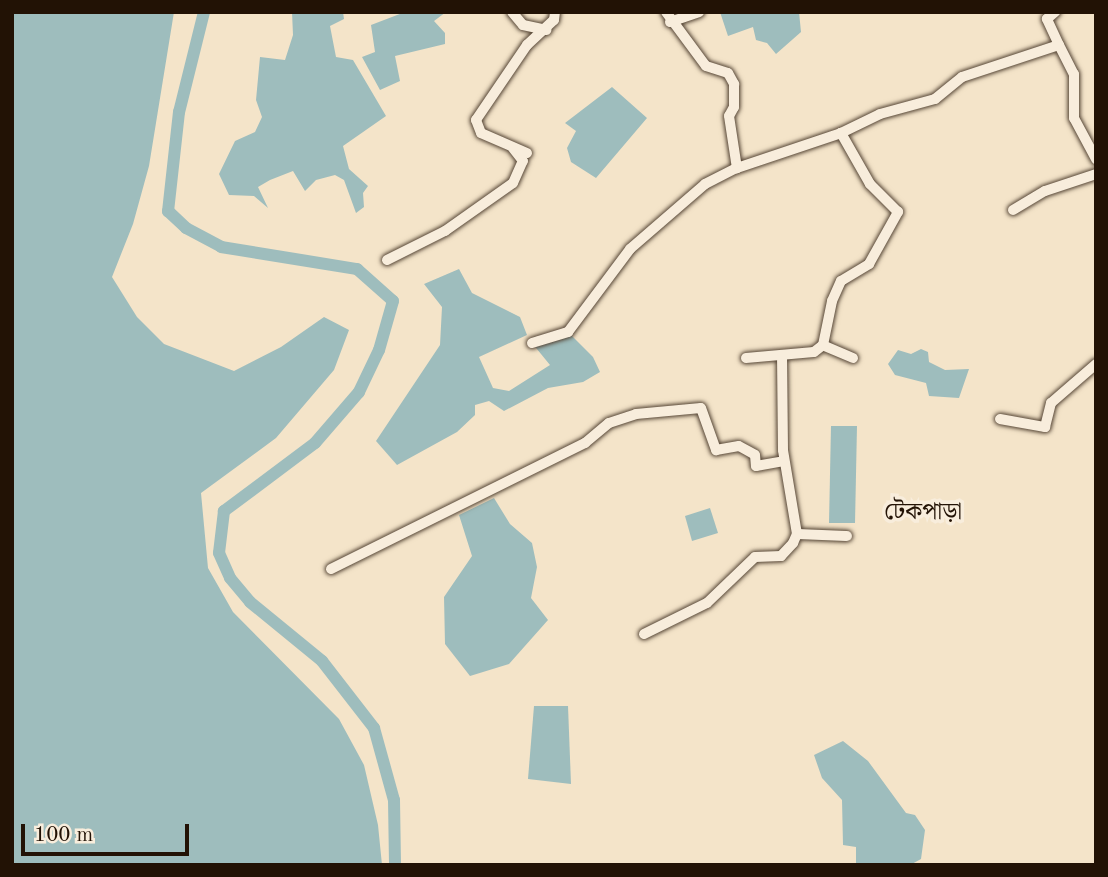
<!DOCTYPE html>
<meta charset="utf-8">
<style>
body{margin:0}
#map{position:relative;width:1108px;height:877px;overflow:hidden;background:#f4e4c9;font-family:"Old Standard TT","Noto Serif Bengali",serif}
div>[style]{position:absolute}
.water>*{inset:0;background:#9ebdbd}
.canal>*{height:12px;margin:-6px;padding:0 6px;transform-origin:6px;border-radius:6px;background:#9ebdbd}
.roads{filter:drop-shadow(0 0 2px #564636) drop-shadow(0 0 2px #564636)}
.street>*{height:10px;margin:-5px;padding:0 5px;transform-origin:5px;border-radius:5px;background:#f8eddc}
span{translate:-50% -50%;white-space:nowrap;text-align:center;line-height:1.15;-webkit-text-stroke:7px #f8eddc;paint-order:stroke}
.quarter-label{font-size:24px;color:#221205}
.frame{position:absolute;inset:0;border:14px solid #221205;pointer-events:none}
.scale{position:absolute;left:21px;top:824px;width:168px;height:32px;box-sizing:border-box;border:4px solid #221205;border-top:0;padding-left:9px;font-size:21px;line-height:24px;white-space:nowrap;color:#221205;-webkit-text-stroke:5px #f8eddc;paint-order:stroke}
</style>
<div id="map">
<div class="water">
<i style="clip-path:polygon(12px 12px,174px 12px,149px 166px,133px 224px,112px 277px,137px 317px,164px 344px,234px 371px,281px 347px,324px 317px,349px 330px,334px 370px,276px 438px,201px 493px,208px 568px,233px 612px,339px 719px,364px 765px,378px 825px,382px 865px,12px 865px)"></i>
<i style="clip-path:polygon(292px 12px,343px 12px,344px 19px,330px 26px,336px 57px,353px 60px,386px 116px,343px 146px,349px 169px,368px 186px,363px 193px,364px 207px,356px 213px,344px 180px,335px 175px,316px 180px,305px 191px,293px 171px,270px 180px,258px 187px,268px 208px,254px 196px,229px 195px,219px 174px,235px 141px,255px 132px,262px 117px,256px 100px,260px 57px,285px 60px,293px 35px)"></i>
<i style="clip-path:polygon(405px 12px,446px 12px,434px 21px,445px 33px,445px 44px,395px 56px,400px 81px,380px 90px,362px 57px,375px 52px,371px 25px)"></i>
<i style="clip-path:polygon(720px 12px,799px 12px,801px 32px,776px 54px,767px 43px,756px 40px,753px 27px,728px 36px)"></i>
<i style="clip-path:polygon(612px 87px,647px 118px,596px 178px,571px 162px,567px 148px,576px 131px,565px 123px)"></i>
<i style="clip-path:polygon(459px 269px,472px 293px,520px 317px,527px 335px,479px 357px,493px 388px,509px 391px,550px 365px,532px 343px,568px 332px,593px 357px,600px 372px,583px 382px,548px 388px,504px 411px,489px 401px,475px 405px,475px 415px,457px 432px,397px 465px,376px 441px,440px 345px,442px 307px,424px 284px)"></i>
<i style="clip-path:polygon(921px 349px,928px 352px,929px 362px,945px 370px,969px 369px,959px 398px,929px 396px,926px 383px,895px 375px,888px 364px,898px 350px,911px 354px)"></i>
<i style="clip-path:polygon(831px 426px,857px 426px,855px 523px,829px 523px)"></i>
<i style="clip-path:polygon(494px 498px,510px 524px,532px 543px,537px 567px,531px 598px,548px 620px,509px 664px,470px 676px,445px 644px,444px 597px,472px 556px,459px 515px)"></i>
<i style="clip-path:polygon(710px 508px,718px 533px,692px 541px,685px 516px)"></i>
<i style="clip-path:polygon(534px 706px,568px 706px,571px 784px,528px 779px)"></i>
<i style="clip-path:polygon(843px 741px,868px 761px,906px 813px,915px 815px,925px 830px,921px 859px,910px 865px,856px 865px,856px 847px,843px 845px,842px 800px,822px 778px,814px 755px)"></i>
</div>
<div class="canal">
<i style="left:204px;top:12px;width:103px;rotate:104deg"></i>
<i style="left:179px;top:112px;width:100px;rotate:96.3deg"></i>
<i style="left:168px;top:211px;width:25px;rotate:43deg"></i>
<i style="left:186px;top:228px;width:40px;rotate:28deg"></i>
<i style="left:221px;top:247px;width:138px;rotate:9.2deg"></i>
<i style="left:357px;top:269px;width:48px;rotate:41.6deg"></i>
<i style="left:393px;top:301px;width:51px;rotate:105.9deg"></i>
<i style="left:379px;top:350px;width:47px;rotate:115.5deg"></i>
<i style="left:359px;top:392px;width:67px;rotate:130.8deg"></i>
<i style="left:315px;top:443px;width:114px;rotate:143.2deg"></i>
<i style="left:224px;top:511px;width:42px;rotate:96.8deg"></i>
<i style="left:219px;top:553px;width:27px;rotate:66deg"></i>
<i style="left:230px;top:578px;width:31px;rotate:50deg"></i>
<i style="left:250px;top:602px;width:93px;rotate:39.3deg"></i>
<i style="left:322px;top:661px;width:85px;rotate:52.2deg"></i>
<i style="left:374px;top:728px;width:75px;rotate:74.5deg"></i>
<i style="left:394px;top:800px;width:65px;rotate:89.1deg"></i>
</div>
<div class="roads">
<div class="street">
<i style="left:512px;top:12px;width:17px;rotate:50deg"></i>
<i style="left:523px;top:25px;width:24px;rotate:12deg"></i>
<i style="left:666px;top:12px;width:67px;rotate:53.5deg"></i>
<i style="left:706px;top:66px;width:23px;rotate:18deg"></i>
<i style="left:728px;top:73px;width:13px;rotate:61deg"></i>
<i style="left:734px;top:84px;width:23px;rotate:90deg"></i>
<i style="left:734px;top:107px;width:10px;rotate:119deg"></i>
<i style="left:729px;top:116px;width:53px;rotate:81.3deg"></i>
<i style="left:737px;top:168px;width:110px;rotate:-18.6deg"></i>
<i style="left:670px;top:22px;width:31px;rotate:-19deg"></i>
<i style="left:1059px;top:45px;width:33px;rotate:63deg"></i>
<i style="left:1074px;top:74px;width:44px;rotate:90deg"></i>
<i style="left:1074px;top:118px;width:47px;rotate:61.8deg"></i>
<i style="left:527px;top:153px;width:50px;rotate:-156.5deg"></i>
<i style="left:481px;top:133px;width:14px;rotate:-111deg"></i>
<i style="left:476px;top:120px;width:91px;rotate:-55.8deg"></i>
<i style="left:527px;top:45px;width:37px;rotate:-43deg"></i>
<i style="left:554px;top:20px;width:8px;rotate:-83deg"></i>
<i style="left:1013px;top:210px;width:37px;rotate:-31deg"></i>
<i style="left:1045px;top:191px;width:54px;rotate:-18.4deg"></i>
<i style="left:387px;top:260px;width:65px;rotate:-26.6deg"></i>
<i style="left:445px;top:231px;width:83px;rotate:-35.2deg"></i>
<i style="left:513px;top:183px;width:24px;rotate:-66deg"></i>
<i style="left:523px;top:161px;width:16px;rotate:-128deg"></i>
<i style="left:532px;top:343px;width:38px;rotate:-17deg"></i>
<i style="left:568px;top:332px;width:104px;rotate:-53.2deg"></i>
<i style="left:630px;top:249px;width:99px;rotate:-40.9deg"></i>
<i style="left:705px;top:184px;width:36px;rotate:-27deg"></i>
<i style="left:746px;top:358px;width:68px;rotate:-5deg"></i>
<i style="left:814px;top:352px;width:11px;rotate:-38deg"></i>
<i style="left:853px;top:358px;width:33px;rotate:-157deg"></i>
<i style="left:823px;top:345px;width:45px;rotate:-78.4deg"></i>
<i style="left:832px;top:301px;width:22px;rotate:-66deg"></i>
<i style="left:841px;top:281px;width:33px;rotate:-31deg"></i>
<i style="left:869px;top:264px;width:60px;rotate:-60.9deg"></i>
<i style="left:898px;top:212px;width:40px;rotate:-135deg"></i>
<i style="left:870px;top:184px;width:59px;rotate:-119.6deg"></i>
<i style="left:841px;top:133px;width:43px;rotate:-26deg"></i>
<i style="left:880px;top:114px;width:57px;rotate:-15.3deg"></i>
<i style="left:935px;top:99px;width:35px;rotate:-39deg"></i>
<i style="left:962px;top:77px;width:102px;rotate:-18.3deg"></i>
<i style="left:1059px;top:45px;width:29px;rotate:-115deg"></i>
<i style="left:1047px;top:19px;width:11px;rotate:-41deg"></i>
<i style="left:1000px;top:419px;width:46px;rotate:10.1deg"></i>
<i style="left:1045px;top:427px;width:25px;rotate:-76deg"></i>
<i style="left:1051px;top:403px;width:60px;rotate:-40.9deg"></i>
<i style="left:797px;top:534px;width:50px;rotate:2.3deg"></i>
<i style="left:331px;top:569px;width:284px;rotate:-26.4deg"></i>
<i style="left:585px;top:443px;width:31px;rotate:-40deg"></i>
<i style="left:609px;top:423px;width:28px;rotate:-18deg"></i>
<i style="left:636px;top:414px;width:65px;rotate:-5.3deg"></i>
<i style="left:701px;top:408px;width:45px;rotate:70.3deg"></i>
<i style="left:716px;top:450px;width:23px;rotate:-10deg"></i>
<i style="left:739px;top:446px;width:18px;rotate:29deg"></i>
<i style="left:755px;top:455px;width:11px;rotate:85deg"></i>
<i style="left:756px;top:466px;width:28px;rotate:-10deg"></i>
<i style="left:644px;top:634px;width:70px;rotate:-26.2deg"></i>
<i style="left:707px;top:603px;width:66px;rotate:-43.8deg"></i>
<i style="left:755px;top:557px;width:26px;rotate:-2deg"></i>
<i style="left:781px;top:556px;width:18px;rotate:-47deg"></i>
<i style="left:793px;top:543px;width:10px;rotate:-66deg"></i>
<i style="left:797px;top:534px;width:85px;rotate:-99.5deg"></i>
<i style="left:783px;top:450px;width:94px;rotate:-90.6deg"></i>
</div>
</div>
<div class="quarter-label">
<span style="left:923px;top:514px">টেকপাড়া</span>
</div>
<div class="frame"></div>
<div class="scale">100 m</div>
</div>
